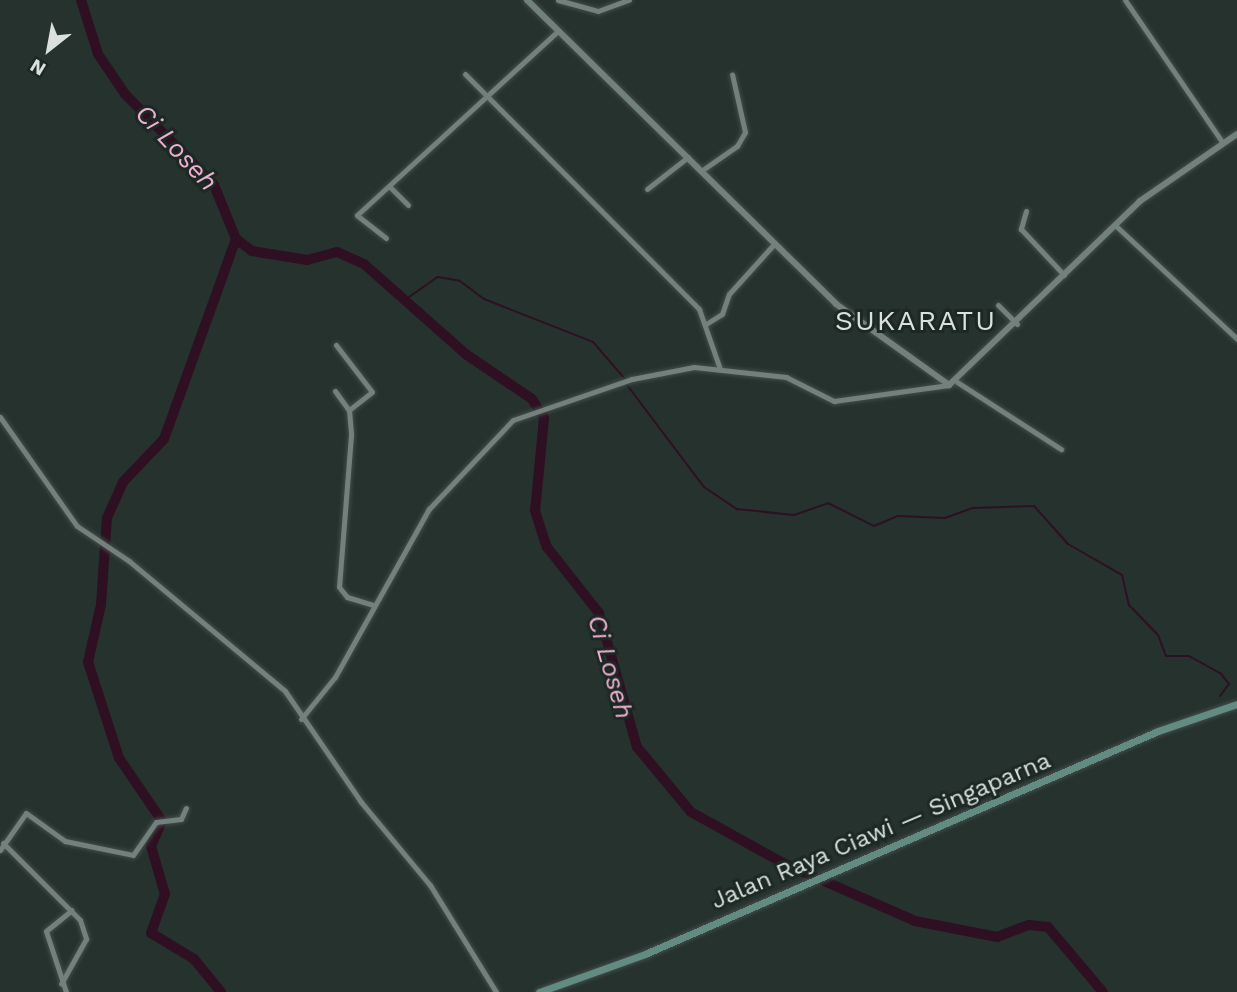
<!DOCTYPE html>
<meta charset="utf-8">
<style>
body{margin:0}
#map{position:relative;width:1237px;height:992px;overflow:hidden;background:#26322e;font-family:"Work Sans",sans-serif}
div>[style]{position:absolute}
.stream>*{height:2px;margin:-1px;padding:0 1px;transform-origin:1px;border-radius:1px;background:#2e1022}
.river>*{height:10px;margin:-5px;padding:0 5px;transform-origin:5px;border-radius:5px;background:#2e1022}
.roads{filter:drop-shadow(0 0 2px #434d4a) drop-shadow(0 0 2px #434d4a)}
.minor>*{height:5px;margin:-2.5px;padding:0 2.5px;transform-origin:2.5px;border-radius:2.5px;background:#73817d}
.tertiary>*{height:6px;margin:-3px;padding:0 3px;transform-origin:3px;border-radius:3px;background:#73817d}
.secondary>*{height:7px;margin:-3.5px;padding:0 3.5px;transform-origin:3.5px;border-radius:3.5px;background:#628c81}
span{translate:-50% -50%;white-space:nowrap;text-align:center;line-height:1.15;-webkit-text-stroke:6px #1c2824;paint-order:stroke}
.street-label{font-size:24px;color:#d9e0de}
.water-label{font-size:26px;color:#edaecf;font-style:italic}
.quarter-label{font-size:28px;color:#d9e0de;letter-spacing:2px}
.north{position:absolute;left:14px;top:14px;width:70px;height:70px;-webkit-text-stroke:5px #1c2824;paint-order:stroke;rotate:211deg;font-size:19px;font-weight:700;line-height:28px;text-align:center;color:#d9e0de}
.north::after{content:'';display:block;margin:auto;width:24px;height:32px;background:#d9e0de;clip-path:polygon(50% 0,100% 100%,50% 72%,0 100%)}
</style>
<div id="map">
<div class="stream">
<i style="left:409px;top:297px;width:35px;rotate:-35deg"></i>
<i style="left:438px;top:277px;width:22px;rotate:10deg"></i>
<i style="left:460px;top:281px;width:30px;rotate:37deg"></i>
<i style="left:484px;top:299px;width:117px;rotate:21.5deg"></i>
<i style="left:593px;top:342px;width:49px;rotate:49.1deg"></i>
<i style="left:627px;top:385px;width:128px;rotate:53deg"></i>
<i style="left:704px;top:487px;width:40px;rotate:34deg"></i>
<i style="left:737px;top:509px;width:57px;rotate:6deg"></i>
<i style="left:794px;top:515px;width:36px;rotate:-19deg"></i>
<i style="left:828px;top:503px;width:51px;rotate:26.6deg"></i>
<i style="left:874px;top:526px;width:26px;rotate:-23deg"></i>
<i style="left:898px;top:516px;width:47px;rotate:2.4deg"></i>
<i style="left:945px;top:518px;width:30px;rotate:-20deg"></i>
<i style="left:973px;top:508px;width:61px;rotate:-1.9deg"></i>
<i style="left:1034px;top:506px;width:51px;rotate:48.2deg"></i>
<i style="left:1068px;top:544px;width:62px;rotate:29.9deg"></i>
<i style="left:1122px;top:575px;width:31px;rotate:77deg"></i>
<i style="left:1129px;top:605px;width:42px;rotate:46deg"></i>
<i style="left:1158px;top:635px;width:22px;rotate:69deg"></i>
<i style="left:1166px;top:656px;width:23px"></i>
<i style="left:1189px;top:656px;width:37px;rotate:29deg"></i>
<i style="left:1221px;top:674px;width:13px;rotate:51deg"></i>
<i style="left:1229px;top:684px;width:15px;rotate:127deg"></i>
</div>
<div class="river">
<i style="left:81px;top:0;width:57px;rotate:72.5deg"></i>
<i style="left:98px;top:54px;width:48px;rotate:56deg"></i>
<i style="left:125px;top:94px;width:127px;rotate:45.6deg"></i>
<i style="left:214px;top:185px;width:58px;rotate:67.8deg"></i>
<i style="left:236px;top:239px;width:20px;rotate:37deg"></i>
<i style="left:252px;top:251px;width:56px;rotate:9.3deg"></i>
<i style="left:307px;top:260px;width:31px;rotate:-15deg"></i>
<i style="left:337px;top:252px;width:30px;rotate:24deg"></i>
<i style="left:364px;top:264px;width:137px;rotate:41.5deg"></i>
<i style="left:467px;top:355px;width:78px;rotate:34.1deg"></i>
<i style="left:532px;top:399px;width:22px;rotate:58deg"></i>
<i style="left:544px;top:418px;width:93px;rotate:95.5deg"></i>
<i style="left:535px;top:511px;width:38px;rotate:72deg"></i>
<i style="left:547px;top:547px;width:84px;rotate:51.8deg"></i>
<i style="left:599px;top:613px;width:139px;rotate:74.2deg"></i>
<i style="left:637px;top:747px;width:85px;rotate:50.3deg"></i>
<i style="left:691px;top:812px;width:105px;rotate:29deg"></i>
<i style="left:783px;top:863px;width:144px;rotate:23.7deg"></i>
<i style="left:915px;top:921px;width:84px;rotate:11deg"></i>
<i style="left:997px;top:937px;width:34px;rotate:-21deg"></i>
<i style="left:1029px;top:925px;width:19px;rotate:6deg"></i>
<i style="left:1048px;top:927px;width:85px;rotate:49.8deg"></i>
<i style="left:221px;top:992px;width:43px;rotate:-129.3deg"></i>
<i style="left:194px;top:959px;width:50px;rotate:-148.8deg"></i>
<i style="left:151px;top:933px;width:41px;rotate:-70.3deg"></i>
<i style="left:165px;top:894px;width:50px;rotate:-106.3deg"></i>
<i style="left:151px;top:846px;width:27px;rotate:-66deg"></i>
<i style="left:162px;top:821px;width:76px;rotate:-124.3deg"></i>
<i style="left:119px;top:758px;width:101px;rotate:-107.9deg"></i>
<i style="left:88px;top:662px;width:58px;rotate:-77.2deg"></i>
<i style="left:101px;top:605px;width:87px;rotate:-86.1deg"></i>
<i style="left:107px;top:518px;width:39px;rotate:-66deg"></i>
<i style="left:123px;top:482px;width:59px;rotate:-46.4deg"></i>
<i style="left:164px;top:439px;width:213px;rotate:-70.2deg"></i>
</div>
<div class="roads">
<div class="minor">
<i style="left:558px;top:0;width:41px;rotate:15.4deg"></i>
<i style="left:598px;top:11px;width:33px;rotate:-20deg"></i>
<i style="left:1125px;top:0;width:173px;rotate:55.6deg"></i>
<i style="left:465px;top:74px;width:332px;rotate:45.1deg"></i>
<i style="left:699px;top:309px;width:64px;rotate:70.7deg"></i>
<i style="left:701px;top:171px;width:44px;rotate:-34.8deg"></i>
<i style="left:737px;top:146px;width:16px;rotate:-60deg"></i>
<i style="left:745px;top:132px;width:59px;rotate:-102.6deg"></i>
<i style="left:389px;top:186px;width:27px;rotate:45deg"></i>
<i style="left:647px;top:189px;width:52px;rotate:-38deg"></i>
<i style="left:1026px;top:211px;width:19px;rotate:106deg"></i>
<i style="left:1021px;top:229px;width:63px;rotate:46.9deg"></i>
<i style="left:1116px;top:226px;width:166px;rotate:43deg"></i>
<i style="left:386px;top:238px;width:37px;rotate:-142deg"></i>
<i style="left:357px;top:215px;width:273px;rotate:-42.5deg"></i>
<i style="left:998px;top:305px;width:27px;rotate:45deg"></i>
<i style="left:706px;top:324px;width:19px;rotate:-32deg"></i>
<i style="left:722px;top:314px;width:21px;rotate:-71deg"></i>
<i style="left:729px;top:294px;width:67px;rotate:-48deg"></i>
<i style="left:336px;top:345px;width:59px;rotate:52.5deg"></i>
<i style="left:372px;top:392px;width:29px;rotate:142deg"></i>
<i style="left:957px;top:382px;width:124px;rotate:32.8deg"></i>
<i style="left:335px;top:391px;width:24px;rotate:54deg"></i>
<i style="left:349px;top:410px;width:25px;rotate:85deg"></i>
<i style="left:351px;top:435px;width:152px;rotate:94.5deg"></i>
<i style="left:339px;top:587px;width:13px;rotate:51deg"></i>
<i style="left:347px;top:597px;width:27px;rotate:17deg"></i>
<i style="left:0;top:417px;width:133px;rotate:54.8deg"></i>
<i style="left:77px;top:526px;width:63px;rotate:33.9deg"></i>
<i style="left:129px;top:561px;width:203px;rotate:39.8deg"></i>
<i style="left:285px;top:691px;width:135px;rotate:55.6deg"></i>
<i style="left:361px;top:802px;width:108px;rotate:50.3deg"></i>
<i style="left:430px;top:885px;width:126px;rotate:58.3deg"></i>
<i style="left:301px;top:719px;width:54px;rotate:-51deg"></i>
<i style="left:335px;top:677px;width:193px;rotate:-60.8deg"></i>
<i style="left:429px;top:509px;width:122px;rotate:-46.7deg"></i>
<i style="left:513px;top:420px;width:126px;rotate:-19deg"></i>
<i style="left:632px;top:379px;width:63px;rotate:-11deg"></i>
<i style="left:694px;top:367px;width:93px;rotate:6.2deg"></i>
<i style="left:786px;top:377px;width:54px;rotate:26.6deg"></i>
<i style="left:834px;top:401px;width:116px;rotate:-7.9deg"></i>
<i style="left:3px;top:843px;width:109px;rotate:45deg"></i>
<i style="left:80px;top:920px;width:20px;rotate:72deg"></i>
<i style="left:86px;top:939px;width:51px;rotate:119.1deg"></i>
<i style="left:0;top:850px;width:45px;rotate:-54.9deg"></i>
<i style="left:26px;top:813px;width:48px;rotate:35.7deg"></i>
<i style="left:65px;top:841px;width:69px;rotate:11.6deg"></i>
<i style="left:133px;top:855px;width:40px;rotate:-55.1deg"></i>
<i style="left:156px;top:822px;width:25px;rotate:-7deg"></i>
<i style="left:181px;top:819px;width:12px;rotate:-66deg"></i>
<i style="left:66px;top:992px;width:64px;rotate:-108.2deg"></i>
<i style="left:46px;top:931px;width:33px;rotate:-39deg"></i>
</div>
<div class="tertiary">
<i style="left:527px;top:0;width:433px;rotate:44.5deg"></i>
<i style="left:836px;top:304px;width:139px;rotate:35.6deg"></i>
<i style="left:949px;top:385px;width:265px;rotate:-43.9deg"></i>
<i style="left:1140px;top:201px;width:118px;rotate:-34.6deg"></i>
</div>
<div class="secondary">
<i style="left:539px;top:992px;width:113px;rotate:-19.7deg"></i>
<i style="left:645px;top:954px;width:559px;rotate:-23.49deg"></i>
<i style="left:1158px;top:731px;width:83px;rotate:-18.9deg"></i>
</div>
</div>
<div class="street-label">
<span style="left:881px;top:831px;rotate:-23deg">Jalan Raya Ciawi — Singaparna</span>
</div>
<div class="water-label">
<span style="left:176px;top:148px;rotate:47deg">Ci Loseh</span>
<span style="left:610px;top:667px;rotate:74deg">Ci Loseh</span>
</div>
<div class="quarter-label">
<span style="left:916px;top:321px">SUKARATU</span>
</div>
<div class="north">N</div>
</div>
